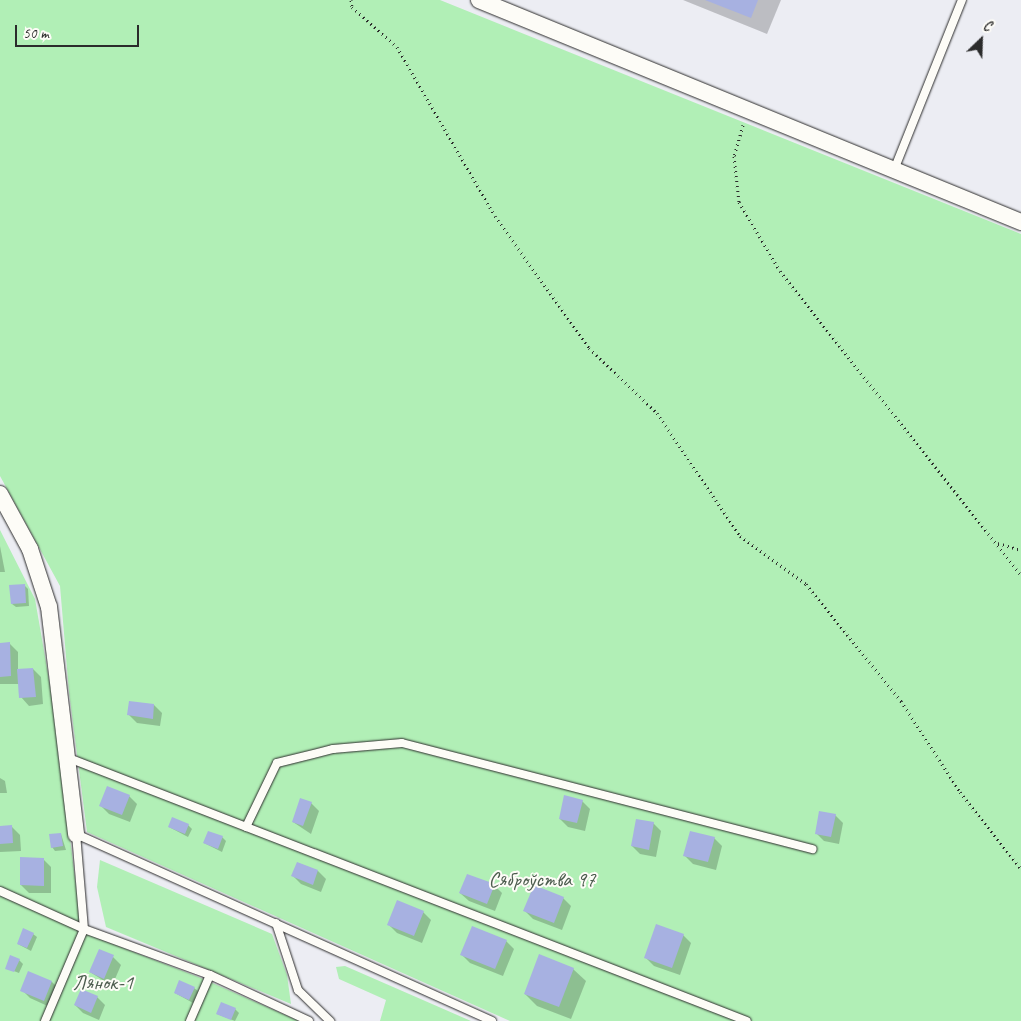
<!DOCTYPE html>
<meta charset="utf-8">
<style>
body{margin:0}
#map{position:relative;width:1021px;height:1021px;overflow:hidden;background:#ecedf3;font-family:Caveat,sans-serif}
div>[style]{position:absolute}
.green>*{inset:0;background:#b1efb6}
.shadow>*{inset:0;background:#0003}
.building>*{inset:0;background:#a7b1e1}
.path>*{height:3px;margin-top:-1.5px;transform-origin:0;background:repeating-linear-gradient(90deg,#2b2b2b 0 1px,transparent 0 5px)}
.roads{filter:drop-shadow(0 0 1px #2b2b2b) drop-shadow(0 0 1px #2b2b2b)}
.service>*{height:8px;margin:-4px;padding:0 4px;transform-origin:4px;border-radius:4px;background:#fdfcf7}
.minor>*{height:16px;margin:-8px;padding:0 8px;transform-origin:8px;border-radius:8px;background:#fdfcf7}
span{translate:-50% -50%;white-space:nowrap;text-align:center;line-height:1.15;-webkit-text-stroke:4px #fdfcf7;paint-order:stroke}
.park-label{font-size:21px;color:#4c5c4e}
.north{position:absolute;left:956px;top:15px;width:50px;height:50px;-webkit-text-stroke:4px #fdfcf7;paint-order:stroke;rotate:24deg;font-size:14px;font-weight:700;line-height:20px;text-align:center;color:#2b2b2b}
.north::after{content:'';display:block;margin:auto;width:18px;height:22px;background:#2b2b2b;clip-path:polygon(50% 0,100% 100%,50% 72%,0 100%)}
.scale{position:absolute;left:15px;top:25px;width:124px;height:22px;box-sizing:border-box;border:2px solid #2b2b2b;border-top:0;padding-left:6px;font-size:15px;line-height:18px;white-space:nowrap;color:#2b2b2b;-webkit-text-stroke:4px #fdfcf7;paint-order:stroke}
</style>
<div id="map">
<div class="green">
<i style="clip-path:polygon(0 0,440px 0,1021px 234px,1021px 1021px,510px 1021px,87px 832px,69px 692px,60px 586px,0 476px)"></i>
<i style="clip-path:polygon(0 530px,35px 599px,51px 691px,82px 932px,201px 978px,299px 1021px,0 1021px)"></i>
<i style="clip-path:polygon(100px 860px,272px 934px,287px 975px,291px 1004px,106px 927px,97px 887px)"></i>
<i style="clip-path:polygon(345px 966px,471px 1021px,380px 1021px,386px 1000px,339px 979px,336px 967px)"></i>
</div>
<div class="shadow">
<i style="clip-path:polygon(683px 0,781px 0,767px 34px)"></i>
<i style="clip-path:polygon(0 546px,5px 572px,0 572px)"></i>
<i style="clip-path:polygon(24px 585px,28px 589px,29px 606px,16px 607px,12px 604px)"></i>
<i style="clip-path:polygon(0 644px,10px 644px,18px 652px,18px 670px,33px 669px,41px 677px,43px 704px,29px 706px,21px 697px,19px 684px,0 684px)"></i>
<i style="clip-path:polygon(154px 705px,162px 713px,160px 726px,137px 723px,129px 715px)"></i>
<i style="clip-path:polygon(0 778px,5px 781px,7px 793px,0 793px)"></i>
<i style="clip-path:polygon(129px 796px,137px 804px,130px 822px,109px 814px,101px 806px)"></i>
<i style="clip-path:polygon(582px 801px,590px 809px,585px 831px,568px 827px,560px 819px)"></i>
<i style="clip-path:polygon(311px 803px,319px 811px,311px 834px,293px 822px)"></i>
<i style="clip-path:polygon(835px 815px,843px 823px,839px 844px,824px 841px,816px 833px)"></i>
<i style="clip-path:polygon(653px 823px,661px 831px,656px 857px,640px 854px,632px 846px)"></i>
<i style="clip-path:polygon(188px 825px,192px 829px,188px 837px,169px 827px)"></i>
<i style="clip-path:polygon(0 827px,12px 827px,20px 835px,21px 851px,0 852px)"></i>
<i style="clip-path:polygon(61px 834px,66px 850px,55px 851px,52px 847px)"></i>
<i style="clip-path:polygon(222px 837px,226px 841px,222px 852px,204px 843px)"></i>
<i style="clip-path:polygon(714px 838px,722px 846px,716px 870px,693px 864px,685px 856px)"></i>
<i style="clip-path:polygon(43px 859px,51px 867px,51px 893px,29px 893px,21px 885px)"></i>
<i style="clip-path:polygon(298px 863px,318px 871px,326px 879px,321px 892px,301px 884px,293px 876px)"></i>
<i style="clip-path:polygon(494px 885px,502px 893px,495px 911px,469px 901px,460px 893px)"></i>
<i style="clip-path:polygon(563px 898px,571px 906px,562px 930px,533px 919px,525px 911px)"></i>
<i style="clip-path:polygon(423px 912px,431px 920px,422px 943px,397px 933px,389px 925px)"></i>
<i style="clip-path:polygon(33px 934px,37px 937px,31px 951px,18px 944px)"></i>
<i style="clip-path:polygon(683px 935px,691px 943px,680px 975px,654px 966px,646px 958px)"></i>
<i style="clip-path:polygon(506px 941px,514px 949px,503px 976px,470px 963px,462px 955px)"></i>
<i style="clip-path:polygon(99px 951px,113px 957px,121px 965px,112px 986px,90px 972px)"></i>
<i style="clip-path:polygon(19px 960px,23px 964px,19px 973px,6px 968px)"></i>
<i style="clip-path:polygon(573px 969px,586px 981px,571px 1019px,537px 1006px,525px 994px)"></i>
<i style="clip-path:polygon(29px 973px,52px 982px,60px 990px,52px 1008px,30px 998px,22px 990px)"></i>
<i style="clip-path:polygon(194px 988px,198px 991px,193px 1003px,175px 993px)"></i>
<i style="clip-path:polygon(97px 997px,105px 1005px,99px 1020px,83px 1013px,75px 1005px)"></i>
<i style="clip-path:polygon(235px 1009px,239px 1013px,235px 1021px,217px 1014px)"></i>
</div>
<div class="building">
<i style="clip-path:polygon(705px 0,758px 0,751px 18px)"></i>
<i style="clip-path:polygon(25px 584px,26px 603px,11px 604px,9px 585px)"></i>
<i style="clip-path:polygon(10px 642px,11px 676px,0 677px,0 643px)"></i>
<i style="clip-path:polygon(33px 668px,36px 697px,19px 698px,17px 669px)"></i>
<i style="clip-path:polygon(129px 701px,154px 704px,153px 719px,127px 715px)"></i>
<i style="clip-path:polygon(107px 786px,130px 795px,122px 815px,99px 806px)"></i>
<i style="clip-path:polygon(564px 795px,583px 800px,577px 823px,559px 819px)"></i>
<i style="clip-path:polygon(300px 798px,312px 802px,303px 826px,292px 822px)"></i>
<i style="clip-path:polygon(819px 811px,836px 814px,831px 837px,815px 834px)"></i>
<i style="clip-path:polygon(172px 817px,189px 824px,185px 834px,168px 827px)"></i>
<i style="clip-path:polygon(636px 819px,654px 822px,649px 850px,631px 846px)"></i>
<i style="clip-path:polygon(12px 825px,13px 843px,0 844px,0 826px)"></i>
<i style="clip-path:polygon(208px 831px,223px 836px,218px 849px,203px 843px)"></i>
<i style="clip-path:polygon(690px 831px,715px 837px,708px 862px,683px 856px)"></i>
<i style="clip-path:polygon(61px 833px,63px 846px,51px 848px,49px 834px)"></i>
<i style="clip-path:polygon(20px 857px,44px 858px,44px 886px,20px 885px)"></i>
<i style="clip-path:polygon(297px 862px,318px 870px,313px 885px,291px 876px)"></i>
<i style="clip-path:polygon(467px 874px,495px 884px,487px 904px,459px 893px)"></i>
<i style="clip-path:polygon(534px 885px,564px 897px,554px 923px,523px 911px)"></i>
<i style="clip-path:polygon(397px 900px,424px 911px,414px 936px,387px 925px)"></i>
<i style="clip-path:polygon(656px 924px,684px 934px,672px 968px,644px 958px)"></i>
<i style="clip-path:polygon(472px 926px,507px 940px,495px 969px,460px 955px)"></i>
<i style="clip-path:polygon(23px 928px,34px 933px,27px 948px,17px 944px)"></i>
<i style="clip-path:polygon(99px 949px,114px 955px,104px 979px,89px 972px)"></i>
<i style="clip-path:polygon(539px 954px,574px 968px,559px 1007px,524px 994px)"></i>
<i style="clip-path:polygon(10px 955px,20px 959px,14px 972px,5px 969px)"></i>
<i style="clip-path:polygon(28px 971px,52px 981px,44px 1001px,20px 991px)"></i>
<i style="clip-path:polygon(179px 980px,195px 987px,189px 1000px,174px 993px)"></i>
<i style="clip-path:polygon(81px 989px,98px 996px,91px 1013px,74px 1005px)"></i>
<i style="clip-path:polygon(221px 1002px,236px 1008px,231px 1020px,216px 1014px)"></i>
</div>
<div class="path">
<i style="left:351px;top:0;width:7px;rotate:82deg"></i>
<i style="left:352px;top:7px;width:60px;rotate:41.6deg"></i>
<i style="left:397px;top:47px;width:195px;rotate:59.9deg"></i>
<i style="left:495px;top:216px;width:162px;rotate:54.5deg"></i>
<i style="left:589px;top:348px;width:94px;rotate:43.7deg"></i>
<i style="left:657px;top:413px;width:148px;rotate:56deg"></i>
<i style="left:740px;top:536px;width:82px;rotate:36deg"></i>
<i style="left:806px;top:584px;width:151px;rotate:50.9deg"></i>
<i style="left:901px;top:701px;width:108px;rotate:57deg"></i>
<i style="left:960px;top:792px;width:98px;rotate:51.6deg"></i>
<i style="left:743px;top:125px;width:32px;rotate:106deg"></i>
<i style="left:734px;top:156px;width:46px;rotate:83.8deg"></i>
<i style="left:739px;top:202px;width:80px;rotate:59.3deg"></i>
<i style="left:780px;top:271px;width:388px;rotate:51.6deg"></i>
<i style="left:998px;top:543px;width:24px;rotate:17deg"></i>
</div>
<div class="roads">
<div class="service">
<i style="left:894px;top:170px;width:183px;rotate:-68.2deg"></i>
<i style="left:66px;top:757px;width:730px;rotate:21.19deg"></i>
<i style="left:246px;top:827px;width:71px;rotate:-64.2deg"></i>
<i style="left:277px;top:763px;width:58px;rotate:-14deg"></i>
<i style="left:333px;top:749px;width:69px;rotate:-5deg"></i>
<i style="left:402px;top:743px;width:424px;rotate:14.5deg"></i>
<i style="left:0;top:891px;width:92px;rotate:24.3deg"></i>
<i style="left:84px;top:929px;width:134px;rotate:20.1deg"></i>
<i style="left:210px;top:975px;width:109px;rotate:24.9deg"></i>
<i style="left:276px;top:923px;width:71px;rotate:71.8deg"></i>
<i style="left:298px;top:990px;width:45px;rotate:44.1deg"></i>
<i style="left:45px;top:1021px;width:100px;rotate:-67deg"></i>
<i style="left:84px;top:929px;width:95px;rotate:-94.8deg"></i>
<i style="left:76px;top:834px;width:456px;rotate:24.2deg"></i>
<i style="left:190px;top:1021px;width:50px;rotate:-66.5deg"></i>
</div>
<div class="minor">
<i style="left:479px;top:0;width:586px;rotate:22.27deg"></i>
<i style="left:0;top:494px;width:63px;rotate:61.4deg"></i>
<i style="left:30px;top:549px;width:61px;rotate:71.9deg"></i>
<i style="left:49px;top:607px;width:229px;rotate:83.2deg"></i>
</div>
</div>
<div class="park-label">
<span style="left:542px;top:879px">Сяброўства 97</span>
<span style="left:103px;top:982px">Лянок-1</span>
</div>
<div class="north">С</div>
<div class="scale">50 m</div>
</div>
